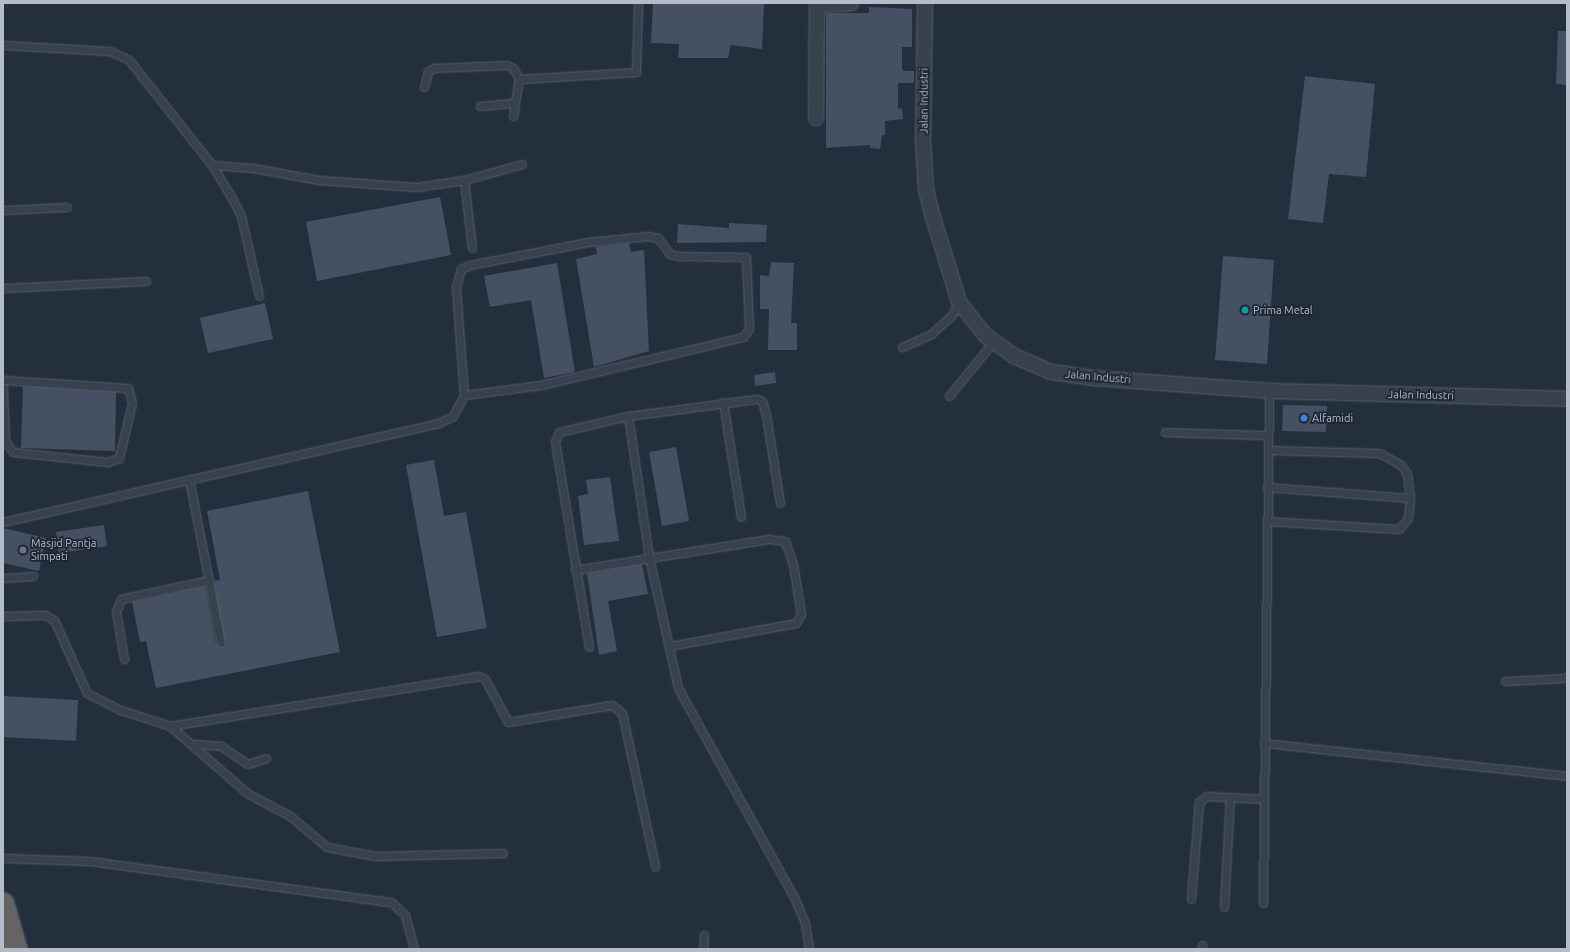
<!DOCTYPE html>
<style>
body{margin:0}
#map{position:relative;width:1570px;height:952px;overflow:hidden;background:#242f3e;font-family:Ubuntu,sans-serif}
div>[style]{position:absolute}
.building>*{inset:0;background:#455162}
.roads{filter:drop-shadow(0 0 1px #565f6c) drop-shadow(0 0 1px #565f6c)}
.service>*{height:7px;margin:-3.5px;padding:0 3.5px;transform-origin:3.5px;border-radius:3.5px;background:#38414e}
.minor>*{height:14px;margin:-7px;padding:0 7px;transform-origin:7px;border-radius:7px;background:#38414e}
.trunk>*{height:22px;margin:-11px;padding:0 11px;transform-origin:11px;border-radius:11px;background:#656462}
.dots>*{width:11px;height:11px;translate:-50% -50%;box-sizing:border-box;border:2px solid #1d2633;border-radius:50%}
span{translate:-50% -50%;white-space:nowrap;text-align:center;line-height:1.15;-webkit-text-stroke:3.5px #1d2633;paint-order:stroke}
.street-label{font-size:11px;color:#b4bcc9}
.poi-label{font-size:11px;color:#b4bcc9}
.left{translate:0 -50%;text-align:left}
.frame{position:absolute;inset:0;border:4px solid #b4bcc9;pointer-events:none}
</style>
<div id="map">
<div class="building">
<i style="clip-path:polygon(653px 3px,764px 3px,762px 49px,731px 45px,728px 58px,678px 58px,679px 44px,651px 43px)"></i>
<i style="clip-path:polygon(869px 7px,912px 9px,912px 47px,902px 47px,902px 68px,903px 71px,914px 71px,914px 83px,898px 83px,898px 109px,902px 108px,903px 119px,885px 121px,885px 135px,882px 135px,880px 149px,870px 148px,870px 145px,826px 148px,826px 13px,869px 13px)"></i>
<i style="clip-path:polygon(1558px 31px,1567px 31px,1567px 85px,1556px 84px)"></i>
<i style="clip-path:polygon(1305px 76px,1375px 84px,1366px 177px,1329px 174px,1323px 223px,1288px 219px)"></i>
<i style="clip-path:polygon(440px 197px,451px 255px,317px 281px,306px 222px)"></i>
<i style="clip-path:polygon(729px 223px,767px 225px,766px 242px,677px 243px,678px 224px,729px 228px)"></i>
<i style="clip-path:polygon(629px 243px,631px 252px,644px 250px,649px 351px,594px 367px,576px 259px,597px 254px,596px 247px)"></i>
<i style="clip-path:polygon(1223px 256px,1274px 260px,1267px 364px,1215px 360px)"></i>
<i style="clip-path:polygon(771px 262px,794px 263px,791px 323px,797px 323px,797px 350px,768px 350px,769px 309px,760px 309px,760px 275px,769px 276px)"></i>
<i style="clip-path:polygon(557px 263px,575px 372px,544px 378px,531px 300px,490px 307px,484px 276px)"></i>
<i style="clip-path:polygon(265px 303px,273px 339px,208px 353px,200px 318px)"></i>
<i style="clip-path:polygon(775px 372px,776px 383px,755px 386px,754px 375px)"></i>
<i style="clip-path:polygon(23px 386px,116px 392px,115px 451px,21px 448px)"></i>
<i style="clip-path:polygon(1283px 405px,1327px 406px,1326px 432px,1282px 431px)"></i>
<i style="clip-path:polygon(676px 447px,689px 521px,662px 526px,649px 452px)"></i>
<i style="clip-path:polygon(434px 460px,444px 516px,466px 512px,487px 628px,437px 637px,406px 465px)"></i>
<i style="clip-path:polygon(610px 477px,619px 541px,584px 545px,578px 496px,588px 494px,586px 480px)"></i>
<i style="clip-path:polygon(308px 491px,340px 652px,156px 688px,146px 641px,140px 642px,132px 602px,205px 586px,216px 644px,224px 647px,214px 581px,220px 580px,207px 511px)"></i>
<i style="clip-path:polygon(104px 525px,107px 546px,59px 553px,56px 532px)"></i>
<i style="clip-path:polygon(3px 528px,46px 538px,39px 571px,3px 563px)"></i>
<i style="clip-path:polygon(642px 564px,648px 594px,608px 601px,617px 651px,599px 655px,587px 573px)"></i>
<i style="clip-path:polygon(3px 696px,78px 700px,76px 741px,3px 737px)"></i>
</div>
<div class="roads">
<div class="service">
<i style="left:3px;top:45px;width:107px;rotate:3.2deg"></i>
<i style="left:110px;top:51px;width:21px;rotate:25deg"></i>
<i style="left:129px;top:60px;width:134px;rotate:51.7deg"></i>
<i style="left:212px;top:165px;width:33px;rotate:59deg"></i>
<i style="left:229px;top:193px;width:26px;rotate:62deg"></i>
<i style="left:241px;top:216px;width:82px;rotate:77.3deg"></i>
<i style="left:424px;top:87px;width:16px;rotate:-76deg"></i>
<i style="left:428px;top:71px;width:7px;rotate:-27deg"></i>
<i style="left:434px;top:68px;width:73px;rotate:-2.4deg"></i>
<i style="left:507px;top:65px;width:7px;rotate:27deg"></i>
<i style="left:513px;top:68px;width:13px;rotate:61deg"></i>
<i style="left:519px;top:79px;width:117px;rotate:-3.4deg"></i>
<i style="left:636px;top:72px;width:69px;rotate:-88.3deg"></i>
<i style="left:480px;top:106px;width:34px;rotate:-5deg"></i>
<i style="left:513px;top:116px;width:37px;rotate:-81deg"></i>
<i style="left:212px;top:165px;width:41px;rotate:4.2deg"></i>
<i style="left:253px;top:168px;width:67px;rotate:10.3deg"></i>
<i style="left:319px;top:180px;width:97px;rotate:4.1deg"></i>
<i style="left:416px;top:187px;width:49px;rotate:-8.3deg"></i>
<i style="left:464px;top:180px;width:60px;rotate:-15.4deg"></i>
<i style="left:464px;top:180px;width:68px;rotate:83.3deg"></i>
<i style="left:3px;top:210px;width:64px;rotate:-2.7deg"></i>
<i style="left:3px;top:288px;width:143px;rotate:-2.8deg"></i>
<i style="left:902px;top:347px;width:32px;rotate:-24deg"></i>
<i style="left:931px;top:334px;width:27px;rotate:-42deg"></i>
<i style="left:951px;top:316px;width:16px;rotate:-60deg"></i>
<i style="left:3px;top:380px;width:125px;rotate:3.7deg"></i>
<i style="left:128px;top:388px;width:16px;rotate:75deg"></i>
<i style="left:132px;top:403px;width:57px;rotate:103.3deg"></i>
<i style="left:119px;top:458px;width:12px;rotate:160deg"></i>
<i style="left:108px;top:462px;width:96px;rotate:-174deg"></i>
<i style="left:13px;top:452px;width:14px;rotate:-126deg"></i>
<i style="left:5px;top:441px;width:53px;rotate:-92.2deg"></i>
<i style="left:949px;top:396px;width:70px;rotate:-50.8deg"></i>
<i style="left:723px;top:402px;width:116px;rotate:81.1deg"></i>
<i style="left:628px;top:416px;width:143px;rotate:81.5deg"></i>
<i style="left:649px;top:557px;width:134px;rotate:77.5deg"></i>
<i style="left:678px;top:688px;width:239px;rotate:61deg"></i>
<i style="left:794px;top:897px;width:28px;rotate:67deg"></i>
<i style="left:805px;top:923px;width:26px;rotate:81deg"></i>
<i style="left:1165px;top:432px;width:103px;rotate:1.7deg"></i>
<i style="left:189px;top:479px;width:167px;rotate:79deg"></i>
<i style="left:1267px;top:487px;width:143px;rotate:4.4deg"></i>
<i style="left:1267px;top:521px;width:132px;rotate:3.5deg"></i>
<i style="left:1399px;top:529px;width:14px;rotate:-51deg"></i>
<i style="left:1408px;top:518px;width:20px;rotate:-84deg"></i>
<i style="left:1410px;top:498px;width:24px;rotate:-97deg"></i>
<i style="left:1407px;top:474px;width:11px;rotate:-124deg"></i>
<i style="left:1401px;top:465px;width:25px;rotate:-151deg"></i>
<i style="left:1379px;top:453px;width:111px;rotate:-178.5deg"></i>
<i style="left:3px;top:522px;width:444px;rotate:-12.8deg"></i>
<i style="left:436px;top:424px;width:19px;rotate:-25deg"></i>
<i style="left:453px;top:416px;width:24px;rotate:-62deg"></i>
<i style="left:464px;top:395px;width:78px;rotate:-7.4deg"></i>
<i style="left:541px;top:385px;width:208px;rotate:-13.4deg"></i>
<i style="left:743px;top:337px;width:10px;rotate:-53deg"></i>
<i style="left:749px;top:329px;width:72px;rotate:-92.4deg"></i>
<i style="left:746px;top:257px;width:68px;rotate:-179.2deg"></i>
<i style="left:678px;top:256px;width:8px;rotate:-166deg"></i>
<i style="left:670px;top:254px;width:20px;rotate:-127deg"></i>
<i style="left:658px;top:238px;width:10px;rotate:-169deg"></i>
<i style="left:648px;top:236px;width:60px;rotate:174.3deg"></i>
<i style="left:588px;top:242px;width:120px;rotate:169deg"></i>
<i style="left:470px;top:265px;width:10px;rotate:156deg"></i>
<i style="left:461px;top:269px;width:19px;rotate:106deg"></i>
<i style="left:456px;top:287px;width:108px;rotate:85.8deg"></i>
<i style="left:575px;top:570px;width:196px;rotate:-9.1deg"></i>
<i style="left:769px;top:539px;width:16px;rotate:7deg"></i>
<i style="left:785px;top:541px;width:24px;rotate:71deg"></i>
<i style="left:793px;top:564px;width:51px;rotate:80.9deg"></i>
<i style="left:801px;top:614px;width:10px;rotate:119deg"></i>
<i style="left:796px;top:623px;width:128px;rotate:169.7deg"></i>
<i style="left:3px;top:578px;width:30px;rotate:-4deg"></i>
<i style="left:3px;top:616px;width:42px;rotate:-1.4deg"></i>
<i style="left:45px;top:615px;width:10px;rotate:29deg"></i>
<i style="left:54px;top:620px;width:80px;rotate:65.7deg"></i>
<i style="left:87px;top:693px;width:38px;rotate:27deg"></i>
<i style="left:121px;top:710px;width:52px;rotate:18.1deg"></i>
<i style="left:170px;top:726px;width:313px;rotate:-9.2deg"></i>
<i style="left:479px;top:676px;width:7px;rotate:27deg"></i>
<i style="left:485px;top:679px;width:49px;rotate:61.9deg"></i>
<i style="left:508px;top:722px;width:105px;rotate:-9.3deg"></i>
<i style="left:612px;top:705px;width:13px;rotate:39deg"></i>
<i style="left:622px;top:713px;width:157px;rotate:77.8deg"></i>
<i style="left:589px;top:647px;width:208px;rotate:-99.4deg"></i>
<i style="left:555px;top:442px;width:11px;rotate:-68deg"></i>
<i style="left:559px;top:432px;width:71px;rotate:-13.1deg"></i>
<i style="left:628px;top:416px;width:130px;rotate:-7.5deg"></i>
<i style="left:757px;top:399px;width:5px;rotate:22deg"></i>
<i style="left:762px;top:401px;width:15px;rotate:74deg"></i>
<i style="left:766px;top:415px;width:89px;rotate:81deg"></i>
<i style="left:124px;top:659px;width:49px;rotate:-99.5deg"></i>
<i style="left:116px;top:611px;width:13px;rotate:-67deg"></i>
<i style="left:121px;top:599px;width:90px;rotate:-12.2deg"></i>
<i style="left:1505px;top:681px;width:62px;rotate:-2.8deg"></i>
<i style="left:170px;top:726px;width:102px;rotate:41deg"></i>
<i style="left:247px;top:793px;width:49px;rotate:28.1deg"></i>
<i style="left:290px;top:816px;width:48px;rotate:40deg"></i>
<i style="left:327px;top:847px;width:49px;rotate:10.6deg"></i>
<i style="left:375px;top:856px;width:128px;rotate:-1.3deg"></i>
<i style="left:1264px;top:743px;width:305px;rotate:6.2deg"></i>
<i style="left:194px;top:744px;width:27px;rotate:4deg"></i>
<i style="left:221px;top:746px;width:32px;rotate:34deg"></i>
<i style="left:248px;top:764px;width:19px;rotate:-18deg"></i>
<i style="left:3px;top:858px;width:87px;rotate:2deg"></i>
<i style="left:90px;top:861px;width:304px;rotate:7.8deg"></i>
<i style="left:391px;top:902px;width:19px;rotate:43deg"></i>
<i style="left:405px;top:915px;width:35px;rotate:75deg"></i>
<i style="left:1191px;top:899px;width:97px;rotate:-85.3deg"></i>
<i style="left:1199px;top:802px;width:10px;rotate:-37deg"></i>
<i style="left:1207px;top:796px;width:57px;rotate:3deg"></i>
<i style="left:1263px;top:903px;width:512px;rotate:-89.33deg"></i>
<i style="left:1224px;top:907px;width:110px;rotate:-86.9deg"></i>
<i style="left:703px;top:949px;width:14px;rotate:-86deg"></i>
<i style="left:1202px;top:949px;width:4px;rotate:-90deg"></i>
</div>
<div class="minor">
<i style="left:925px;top:3px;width:137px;rotate:90.8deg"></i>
<i style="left:923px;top:140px;width:50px;rotate:86.6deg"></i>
<i style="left:926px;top:190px;width:25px;rotate:76deg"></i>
<i style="left:932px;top:214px;width:92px;rotate:72.9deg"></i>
<i style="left:959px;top:302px;width:42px;rotate:51.8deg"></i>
<i style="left:985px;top:335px;width:36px;rotate:36deg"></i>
<i style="left:1014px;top:356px;width:40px;rotate:23.4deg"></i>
<i style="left:1051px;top:372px;width:42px;rotate:8.1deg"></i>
<i style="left:1093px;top:378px;width:176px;rotate:4.2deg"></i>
<i style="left:1269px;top:391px;width:298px;rotate:1.5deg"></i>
<i style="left:817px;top:5px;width:34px;rotate:-3deg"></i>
<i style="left:816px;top:118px;width:115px;rotate:-89.5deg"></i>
</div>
<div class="trunk">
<i style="left:3px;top:904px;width:47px;rotate:73.9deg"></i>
</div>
</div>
<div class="dots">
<i style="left:1245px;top:310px;background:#0f9aa8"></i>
<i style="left:1304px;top:418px;background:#3f7fe0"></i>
<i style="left:23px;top:550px;background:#6b7280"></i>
</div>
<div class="street-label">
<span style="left:924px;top:101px;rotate:-90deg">Jalan Industri</span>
<span style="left:1098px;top:377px;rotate:5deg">Jalan Industri</span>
<span style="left:1421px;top:395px;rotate:1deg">Jalan Industri</span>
</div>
<div class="poi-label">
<span class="left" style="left:1253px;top:310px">Prima Metal</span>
<span class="left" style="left:1312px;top:418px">Alfamidi</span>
<span class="left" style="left:31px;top:550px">Masjid Pantja<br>Simpati</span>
</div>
<div class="frame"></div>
</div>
